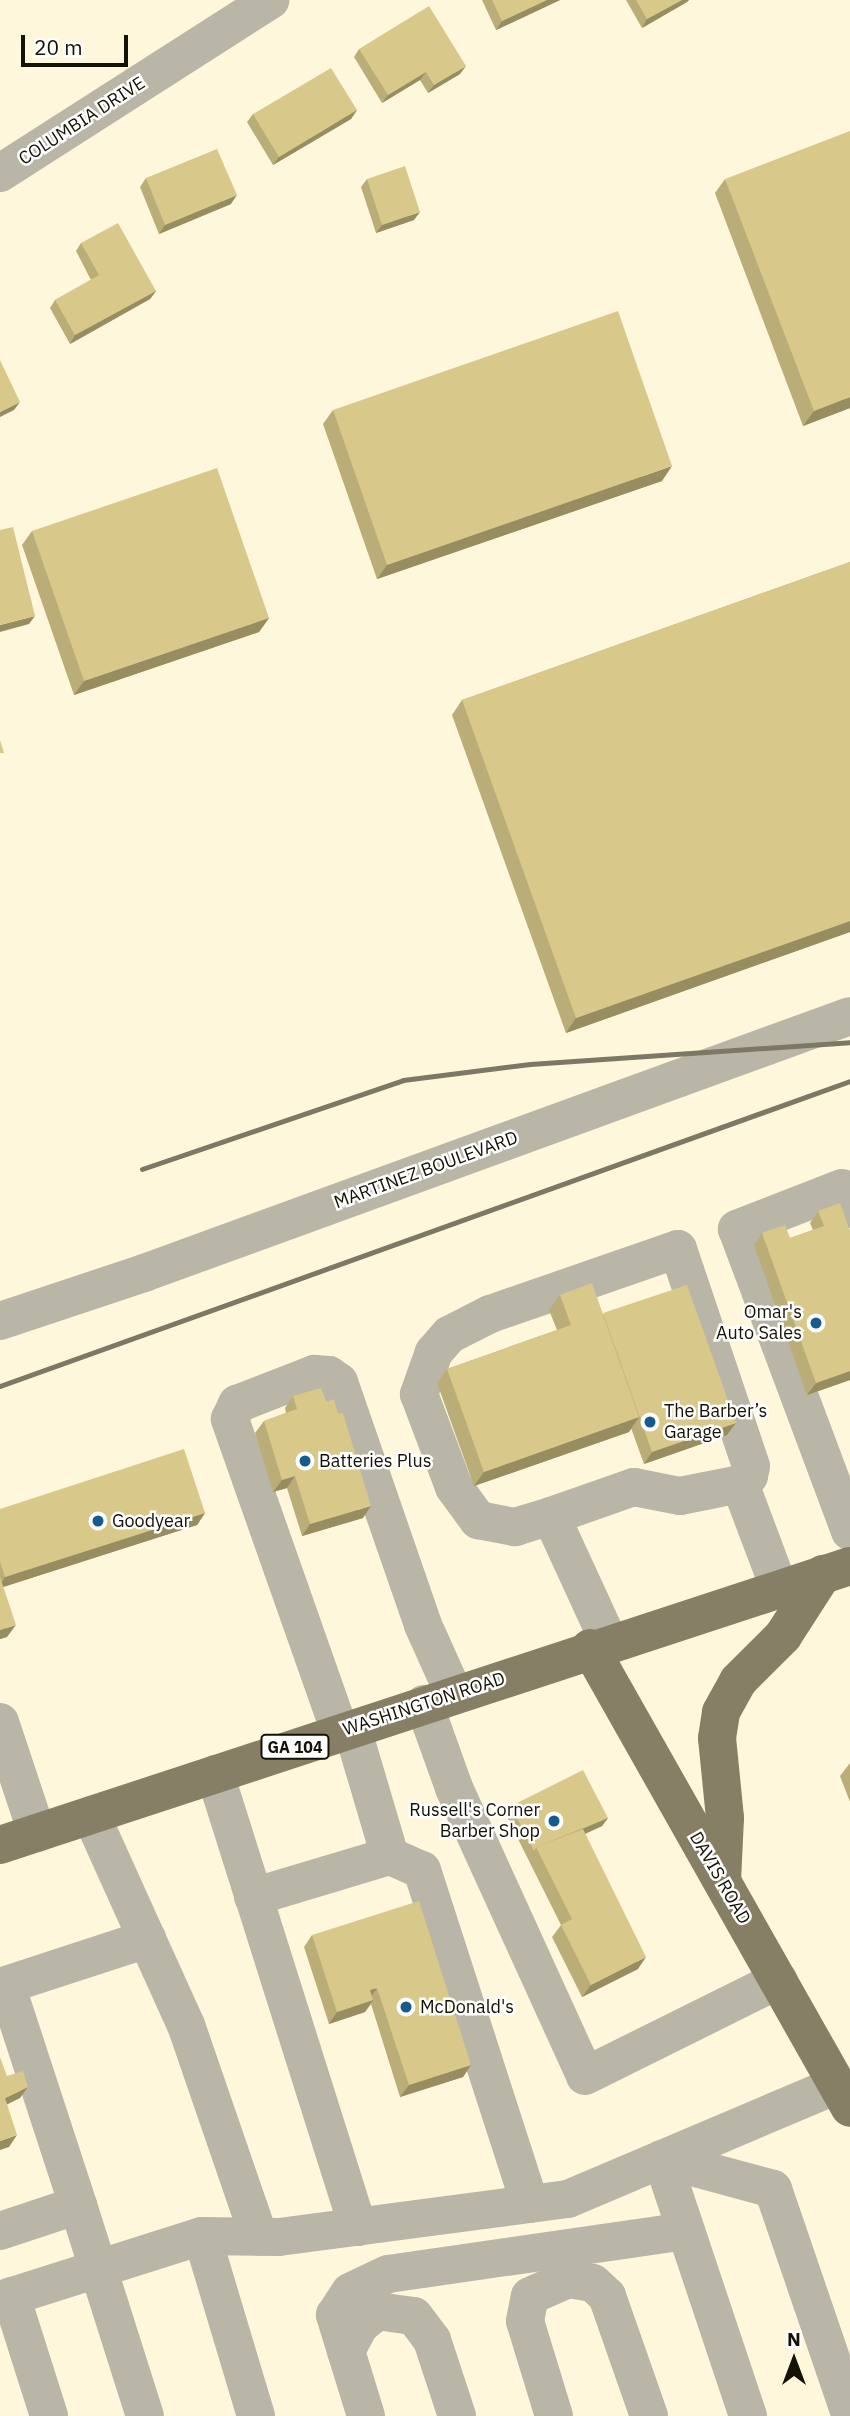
<!DOCTYPE html>
<meta charset="utf-8">
<style>
body{margin:0}
#map{position:relative;width:850px;height:2416px;overflow:hidden;background:#fef7db;font-family:"IBM Plex Sans",sans-serif}
div>[style]{position:absolute}
.minor>*{height:38px;margin:-19px;padding:0 19px;transform-origin:19px;border-radius:19px;background:#b9b6a7}
.major>*{height:38px;margin:-19px;padding:0 19px;transform-origin:19px;border-radius:19px;background:#867f65}
.rail>*{height:5px;margin:-2.5px;padding:0 2.5px;transform-origin:2.5px;border-radius:2.5px;background:#7d7865}
.wall>*{inset:0;background:#baad77}
.shaded-wall>*{inset:0;background:#978d61}
.building>*{inset:0;background:#d8c98a}
.dots>*{width:19px;height:19px;translate:-50% -50%;box-sizing:border-box;border:4px solid #fff;border-radius:50%}
span{translate:-50% -50%;white-space:nowrap;text-align:center;line-height:1.15;-webkit-text-stroke:5px #fff;paint-order:stroke}
.shield-label span{padding:2px 5px;background:#fff;border:2px solid;border-radius:5px;-webkit-text-stroke-width:0}
.shield-label{font-size:16px;color:#141105;font-weight:700}
.street-label{font-size:18px;color:#141105}
.poi-label{font-size:18px;color:#141105}
.right{translate:-100% -50%;text-align:right}
.left{translate:0 -50%;text-align:left}
.north{position:absolute;left:759px;top:2325px;width:70px;height:70px;-webkit-text-stroke:5px #fff;paint-order:stroke;rotate:0deg;font-size:19px;font-weight:700;line-height:28px;text-align:center;color:#141105}
.north::after{content:'';display:block;margin:auto;width:24px;height:32px;background:#141105;clip-path:polygon(50% 0,100% 100%,50% 72%,0 100%)}
.scale{position:absolute;left:21px;top:35px;width:107px;height:32px;box-sizing:border-box;border:4px solid #141105;border-top:0;padding-left:9px;font-size:21px;line-height:24px;white-space:nowrap;color:#141105;-webkit-text-stroke:5px #fff;paint-order:stroke}
</style>
<div id="map">
<div class="minor">
<i style="left:0;top:173px;width:321px;rotate:-32.6deg"></i>
<i style="left:850px;top:1209px;width:22px;rotate:-111deg"></i>
<i style="left:842px;top:1188px;width:113px;rotate:158.7deg"></i>
<i style="left:737px;top:1229px;width:323px;rotate:69.5deg"></i>
<i style="left:0;top:1321px;width:152px;rotate:-18.4deg"></i>
<i style="left:144px;top:1273px;width:751px;rotate:-20deg"></i>
<i style="left:740px;top:1484px;width:111px;rotate:69.4deg"></i>
<i style="left:551px;top:1516px;width:88px;rotate:-19.3deg"></i>
<i style="left:634px;top:1487px;width:47px;rotate:11.1deg"></i>
<i style="left:680px;top:1496px;width:61px;rotate:-11.3deg"></i>
<i style="left:740px;top:1484px;width:12px;rotate:-42deg"></i>
<i style="left:749px;top:1476px;width:10px;rotate:-79deg"></i>
<i style="left:751px;top:1466px;width:229px;rotate:-108.6deg"></i>
<i style="left:678px;top:1249px;width:199px;rotate:160.9deg"></i>
<i style="left:490px;top:1314px;width:46px;rotate:152.9deg"></i>
<i style="left:449px;top:1335px;width:23px;rotate:131deg"></i>
<i style="left:434px;top:1352px;width:45px;rotate:109.7deg"></i>
<i style="left:419px;top:1394px;width:99px;rotate:69.4deg"></i>
<i style="left:454px;top:1487px;width:41px;rotate:54deg"></i>
<i style="left:478px;top:1520px;width:38px;rotate:11deg"></i>
<i style="left:515px;top:1527px;width:38px;rotate:-17deg"></i>
<i style="left:551px;top:1516px;width:139px;rotate:65.3deg"></i>
<i style="left:424px;top:1704px;width:89px;rotate:70.3deg"></i>
<i style="left:454px;top:1788px;width:316px;rotate:65.5deg"></i>
<i style="left:585px;top:2076px;width:216px;rotate:-26.4deg"></i>
<i style="left:0;top:1722px;width:117px;rotate:71.6deg"></i>
<i style="left:352px;top:1728px;width:134px;rotate:73.5deg"></i>
<i style="left:390px;top:1856px;width:35px;rotate:24deg"></i>
<i style="left:422px;top:1870px;width:351px;rotate:72.1deg"></i>
<i style="left:340px;top:1732px;width:332px;rotate:-109.4deg"></i>
<i style="left:230px;top:1419px;width:17px;rotate:-65deg"></i>
<i style="left:237px;top:1404px;width:83px;rotate:-21.3deg"></i>
<i style="left:314px;top:1374px;width:15px;rotate:4deg"></i>
<i style="left:329px;top:1375px;width:12px;rotate:35deg"></i>
<i style="left:339px;top:1382px;width:257px;rotate:70.9deg"></i>
<i style="left:423px;top:1625px;width:76px;rotate:65.8deg"></i>
<i style="left:215px;top:1774px;width:475px;rotate:72.5deg"></i>
<i style="left:91px;top:1815px;width:230px;rotate:65.7deg"></i>
<i style="left:186px;top:2025px;width:224px;rotate:71deg"></i>
<i style="left:253px;top:1897px;width:143px;rotate:-16.7deg"></i>
<i style="left:0;top:1987px;width:155px;rotate:-18.1deg"></i>
<i style="left:78px;top:2205px;width:221px;rotate:72.4deg"></i>
<i style="left:0;top:2231px;width:82px;rotate:-18.4deg"></i>
<i style="left:78px;top:2205px;width:231px;rotate:-108.1deg"></i>
<i style="left:202px;top:2236px;width:77px;rotate:0.7deg"></i>
<i style="left:279px;top:2237px;width:291px;rotate:-7.5deg"></i>
<i style="left:568px;top:2199px;width:292px;rotate:-23deg"></i>
<i style="left:11px;top:2296px;width:126px;rotate:72.4deg"></i>
<i style="left:0;top:2300px;width:212px;rotate:-17.6deg"></i>
<i style="left:202px;top:2236px;width:188px;rotate:73.3deg"></i>
<i style="left:346px;top:2351px;width:30px;rotate:-62deg"></i>
<i style="left:360px;top:2325px;width:22px;rotate:-39deg"></i>
<i style="left:377px;top:2311px;width:37px;rotate:8deg"></i>
<i style="left:414px;top:2316px;width:30px;rotate:53deg"></i>
<i style="left:432px;top:2340px;width:80px;rotate:71.8deg"></i>
<i style="left:366px;top:2416px;width:106px;rotate:-107.1deg"></i>
<i style="left:335px;top:2315px;width:27px;rotate:-57deg"></i>
<i style="left:350px;top:2292px;width:42px;rotate:-25.3deg"></i>
<i style="left:388px;top:2274px;width:301px;rotate:-8.2deg"></i>
<i style="left:554px;top:2416px;width:99px;rotate:-107deg"></i>
<i style="left:525px;top:2321px;width:25px;rotate:-79deg"></i>
<i style="left:530px;top:2296px;width:42px;rotate:-24.1deg"></i>
<i style="left:568px;top:2279px;width:25px;rotate:9deg"></i>
<i style="left:593px;top:2283px;width:19px;rotate:43deg"></i>
<i style="left:607px;top:2296px;width:127px;rotate:70.7deg"></i>
<i style="left:748px;top:2416px;width:271px;rotate:-108.5deg"></i>
<i style="left:662px;top:2159px;width:115px;rotate:15.1deg"></i>
<i style="left:773px;top:2189px;width:238px;rotate:71.1deg"></i>
</div>
<div class="major">
<i style="left:590px;top:1648px;width:528px;rotate:60.52deg"></i>
<i style="left:0;top:1845px;width:895px;rotate:-18.17deg"></i>
<i style="left:722px;top:1881px;width:63px;rotate:-87.3deg"></i>
<i style="left:725px;top:1818px;width:80px;rotate:-95.7deg"></i>
<i style="left:717px;top:1738px;width:26px;rotate:-81deg"></i>
<i style="left:721px;top:1712px;width:35px;rotate:-61deg"></i>
<i style="left:738px;top:1681px;width:64px;rotate:-45deg"></i>
<i style="left:783px;top:1636px;width:74px;rotate:-57.2deg"></i>
</div>
<div class="rail">
<i style="left:142px;top:1169px;width:276px;rotate:-18.8deg"></i>
<i style="left:403px;top:1080px;width:128px;rotate:-7.2deg"></i>
<i style="left:530px;top:1064px;width:321px;rotate:-3.9deg"></i>
<i style="left:0;top:1386px;width:903px;rotate:-19.74deg"></i>
</div>
<div class="wall">
<i style="clip-path:polygon(482px 0,560px 0,496px 30px)"></i>
<i style="clip-path:polygon(626px 0,689px 0,687px 2px,642px 28px)"></i>
<i style="clip-path:polygon(359px 49px,460px 74px,428px 93px,420px 80px,382px 103px,354px 57px)"></i>
<i style="clip-path:polygon(357px 110px,351px 119px,273px 165px,247px 122px,253px 114px)"></i>
<i style="clip-path:polygon(146px 178px,231px 204px,159px 234px,140px 187px)"></i>
<i style="clip-path:polygon(367px 179px,414px 220px,376px 233px,361px 187px)"></i>
<i style="clip-path:polygon(725px 179px,850px 408px,803px 426px,715px 193px)"></i>
<i style="clip-path:polygon(81px 243px,156px 291px,150px 299px,70px 344px,50px 308px,55px 300px,91px 280px,76px 251px)"></i>
<i style="clip-path:polygon(333px 410px,662px 481px,377px 579px,323px 424px)"></i>
<i style="clip-path:polygon(32px 531px,269px 618px,259px 632px,74px 695px,22px 545px)"></i>
<i style="clip-path:polygon(850px 562px,850px 932px,566px 1033px,452px 715px,462px 700px)"></i>
<i style="clip-path:polygon(840px 1203px,850px 1380px,807px 1395px,754px 1245px,762px 1233px,790px 1238px,813px 1230px,810px 1223px,818px 1211px)"></i>
<i style="clip-path:polygon(560px 1295px,603px 1314px,727px 1435px,644px 1464px,631px 1428px,629px 1432px,474px 1486px,437px 1383px,447px 1369px,557px 1330px,549px 1310px)"></i>
<i style="clip-path:polygon(293px 1396px,363px 1518px,302px 1536px,287px 1488px,273px 1492px,255px 1433px,264px 1421px,286px 1413px,285px 1408px)"></i>
<i style="clip-path:polygon(0 1509px,205px 1513px,197px 1525px,3px 1587px,7px 1637px,0 1639px)"></i>
<i style="clip-path:polygon(850px 1763px,850px 1802px,840px 1776px)"></i>
<i style="clip-path:polygon(511px 1806px,608px 1818px,602px 1826px,585px 1834px,638px 1969px,582px 1997px,552px 1937px,561px 1925px,506px 1815px)"></i>
<i style="clip-path:polygon(312px 1935px,471px 2065px,463px 2077px,400px 2097px,371px 2004px,365px 2012px,329px 2024px,304px 1947px)"></i>
</div>
<div class="shaded-wall">
<i style="clip-path:polygon(547px 0,560px 0,496px 30px,502px 21px)"></i>
<i style="clip-path:polygon(682px 0,689px 0,687px 2px,642px 28px,647px 19px)"></i>
<i style="clip-path:polygon(466px 66px,460px 74px,428px 93px,434px 85px)"></i>
<i style="clip-path:polygon(426px 72px,420px 80px,382px 103px,388px 95px)"></i>
<i style="clip-path:polygon(357px 110px,351px 119px,273px 165px,279px 157px)"></i>
<i style="clip-path:polygon(237px 195px,231px 204px,159px 234px,165px 225px)"></i>
<i style="clip-path:polygon(420px 212px,414px 220px,376px 233px,382px 225px)"></i>
<i style="clip-path:polygon(156px 291px,150px 299px,70px 344px,75px 335px)"></i>
<i style="clip-path:polygon(850px 397px,850px 408px,803px 426px,814px 411px)"></i>
<i style="clip-path:polygon(20px 402px,14px 410px,0 417px,0 412px)"></i>
<i style="clip-path:polygon(672px 466px,662px 481px,377px 579px,387px 565px)"></i>
<i style="clip-path:polygon(35px 616px,29px 624px,0 632px,0 625px)"></i>
<i style="clip-path:polygon(269px 618px,259px 632px,74px 695px,84px 681px)"></i>
<i style="clip-path:polygon(850px 921px,850px 932px,566px 1033px,576px 1018px)"></i>
<i style="clip-path:polygon(850px 1371px,850px 1380px,807px 1395px,816px 1383px)"></i>
<i style="clip-path:polygon(639px 1417px,629px 1432px,474px 1486px,484px 1472px)"></i>
<i style="clip-path:polygon(736px 1423px,727px 1435px,644px 1464px,652px 1452px)"></i>
<i style="clip-path:polygon(295px 1476px,287px 1488px,273px 1492px,282px 1480px)"></i>
<i style="clip-path:polygon(371px 1506px,363px 1518px,302px 1536px,310px 1524px)"></i>
<i style="clip-path:polygon(205px 1513px,197px 1525px,0 1588px,0 1585px,5px 1577px)"></i>
<i style="clip-path:polygon(16px 1625px,7px 1637px,0 1639px,0 1630px)"></i>
<i style="clip-path:polygon(608px 1818px,602px 1826px,540px 1854px,537px 1849px)"></i>
<i style="clip-path:polygon(646px 1957px,638px 1969px,582px 1997px,591px 1985px)"></i>
<i style="clip-path:polygon(377px 1988px,369px 2000px,370px 1990px)"></i>
<i style="clip-path:polygon(373px 2000px,365px 2012px,329px 2024px,337px 2012px)"></i>
<i style="clip-path:polygon(471px 2065px,463px 2077px,400px 2097px,409px 2085px)"></i>
<i style="clip-path:polygon(28px 2087px,20px 2098px,0 2108px,5px 2098px)"></i>
<i style="clip-path:polygon(17px 2135px,9px 2147px,0 2150px,0 2141px)"></i>
</div>
<div class="building">
<i style="clip-path:polygon(492px 0,547px 0,502px 21px)"></i>
<i style="clip-path:polygon(636px 0,682px 0,647px 19px)"></i>
<i style="clip-path:polygon(429px 6px,466px 66px,434px 85px,426px 72px,388px 95px,359px 49px)"></i>
<i style="clip-path:polygon(331px 68px,357px 110px,279px 157px,253px 114px)"></i>
<i style="clip-path:polygon(850px 131px,850px 397px,814px 411px,725px 179px)"></i>
<i style="clip-path:polygon(217px 149px,237px 195px,165px 225px,146px 178px)"></i>
<i style="clip-path:polygon(405px 166px,420px 212px,382px 225px,367px 179px)"></i>
<i style="clip-path:polygon(118px 223px,156px 291px,75px 335px,55px 300px,99px 275px,81px 243px)"></i>
<i style="clip-path:polygon(618px 311px,672px 466px,387px 565px,333px 410px)"></i>
<i style="clip-path:polygon(0 360px,20px 402px,0 412px)"></i>
<i style="clip-path:polygon(217px 468px,269px 618px,84px 681px,32px 531px)"></i>
<i style="clip-path:polygon(13px 527px,35px 616px,0 625px,0 530px)"></i>
<i style="clip-path:polygon(850px 562px,850px 921px,576px 1018px,462px 700px)"></i>
<i style="clip-path:polygon(0 740px,4px 753px,0 753px)"></i>
<i style="clip-path:polygon(840px 1203px,850px 1231px,850px 1371px,816px 1383px,762px 1233px,785px 1225px,790px 1238px,824px 1226px,818px 1211px)"></i>
<i style="clip-path:polygon(592px 1283px,639px 1417px,484px 1472px,447px 1369px,571px 1325px,560px 1295px)"></i>
<i style="clip-path:polygon(687px 1285px,736px 1423px,652px 1452px,603px 1313px)"></i>
<i style="clip-path:polygon(321px 1388px,326px 1402px,334px 1399px,338px 1414px,343px 1413px,371px 1506px,310px 1524px,295px 1476px,282px 1480px,264px 1421px,297px 1409px,293px 1396px)"></i>
<i style="clip-path:polygon(184px 1449px,205px 1513px,5px 1577px,0 1562px,0 1509px)"></i>
<i style="clip-path:polygon(0 1577px,16px 1625px,0 1630px)"></i>
<i style="clip-path:polygon(583px 1770px,608px 1818px,536px 1847px,534px 1851px,511px 1806px)"></i>
<i style="clip-path:polygon(583px 1829px,646px 1957px,591px 1985px,561px 1925px,572px 1919px,536px 1847px)"></i>
<i style="clip-path:polygon(419px 1901px,471px 2065px,409px 2085px,377px 1988px,370px 1990px,373px 2000px,337px 2012px,312px 1935px)"></i>
<i style="clip-path:polygon(0 2057px,7px 2076px,23px 2071px,28px 2087px,5px 2098px,17px 2135px,0 2141px)"></i>
</div>
<div class="dots">
<i style="left:816px;top:1323px;background:#145c90"></i>
<i style="left:650px;top:1422px;background:#145c90"></i>
<i style="left:305px;top:1461px;background:#145c90"></i>
<i style="left:98px;top:1521px;background:#145c90"></i>
<i style="left:554px;top:1821px;background:#145c90"></i>
<i style="left:406px;top:2007px;background:#145c90"></i>
</div>
<div class="shield-label">
<span style="left:295px;top:1747px">GA 104</span>
</div>
<div class="street-label">
<span style="left:82px;top:121px;rotate:-33deg">COLUMBIA DRIVE</span>
<span style="left:426px;top:1170px;rotate:-20deg">MARTINEZ BOULEVARD</span>
<span style="left:424px;top:1704px;rotate:-18deg">WASHINGTON ROAD</span>
<span style="left:720px;top:1878px;rotate:60deg">DAVIS ROAD</span>
</div>
<div class="poi-label">
<span class="right" style="left:802px;top:1323px">Omar's<br>Auto Sales</span>
<span class="left" style="left:664px;top:1422px">The Barber’s<br>Garage</span>
<span class="left" style="left:319px;top:1461px">Batteries Plus</span>
<span class="left" style="left:112px;top:1521px">Goodyear</span>
<span class="right" style="left:540px;top:1821px">Russell's Corner<br>Barber Shop</span>
<span class="left" style="left:420px;top:2007px">McDonald's</span>
</div>
<div class="north">N</div>
<div class="scale">20 m</div>
</div>
